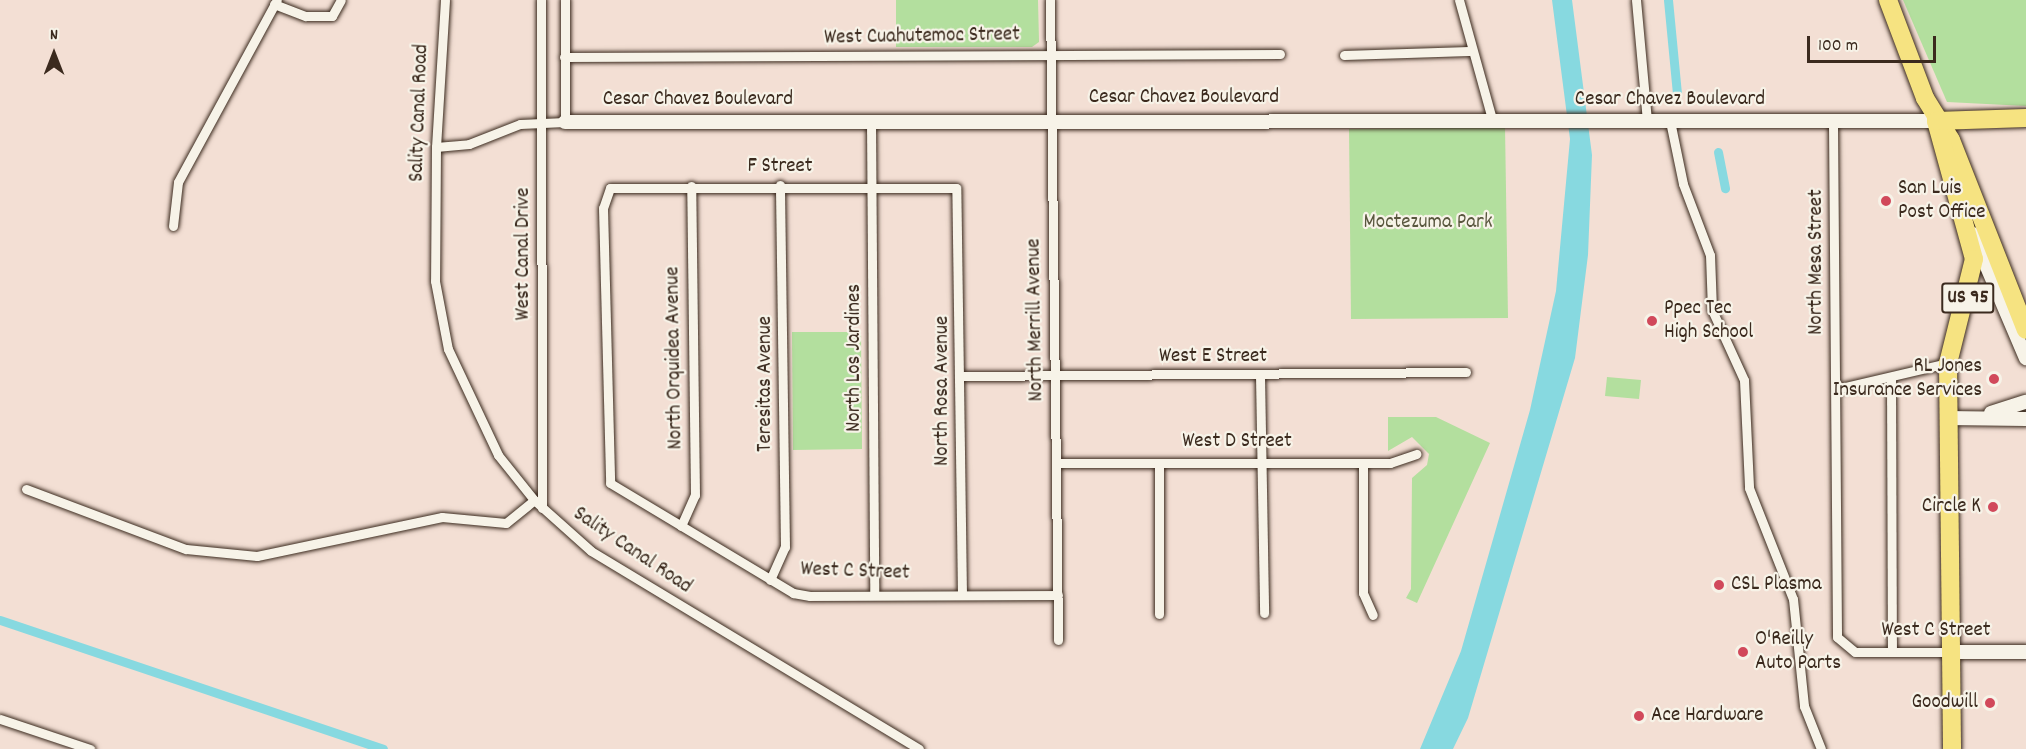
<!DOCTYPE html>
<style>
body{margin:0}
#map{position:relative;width:2026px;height:749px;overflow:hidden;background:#f3dfd4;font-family:Dekko,sans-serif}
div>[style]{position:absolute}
.green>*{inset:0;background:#b3df9e}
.water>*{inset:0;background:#87d9e0}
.canal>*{height:9px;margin:-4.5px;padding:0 4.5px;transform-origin:4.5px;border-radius:4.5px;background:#87d9e0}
.roads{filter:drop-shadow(0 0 2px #3b2a1e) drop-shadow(0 0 2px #3b2a1e)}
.street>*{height:9px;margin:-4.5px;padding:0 4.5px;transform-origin:4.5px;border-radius:4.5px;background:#f7f3e8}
.secondary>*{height:14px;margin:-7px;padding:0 7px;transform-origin:7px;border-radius:7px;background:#f7f3e8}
.highway>*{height:18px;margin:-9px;padding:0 9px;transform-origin:9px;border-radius:9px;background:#f6e381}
.dots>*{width:16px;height:16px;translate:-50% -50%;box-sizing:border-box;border:3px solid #f7f3e8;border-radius:50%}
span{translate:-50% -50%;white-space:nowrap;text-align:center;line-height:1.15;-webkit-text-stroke:4.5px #f7f3e8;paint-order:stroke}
.shield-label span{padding:2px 4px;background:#f7f3e8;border:2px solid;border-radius:4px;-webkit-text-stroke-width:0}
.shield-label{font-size:20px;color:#3b2a1e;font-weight:700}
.street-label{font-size:21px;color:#3b2a1e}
.poi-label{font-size:21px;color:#3b2a1e}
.left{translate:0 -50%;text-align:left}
.right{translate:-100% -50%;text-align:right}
.park-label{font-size:21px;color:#59573e}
.north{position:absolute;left:24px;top:24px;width:60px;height:60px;-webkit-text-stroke:4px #f7f3e8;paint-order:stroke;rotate:0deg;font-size:16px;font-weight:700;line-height:24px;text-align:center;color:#3b2a1e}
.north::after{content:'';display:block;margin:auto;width:21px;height:27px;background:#3b2a1e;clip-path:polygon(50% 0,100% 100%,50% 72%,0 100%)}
.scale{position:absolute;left:1807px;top:36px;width:129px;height:27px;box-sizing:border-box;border:3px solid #3b2a1e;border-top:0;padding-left:8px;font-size:18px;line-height:21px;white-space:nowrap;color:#3b2a1e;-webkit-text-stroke:4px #f7f3e8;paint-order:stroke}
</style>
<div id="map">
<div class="green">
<i style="clip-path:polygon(896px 0,1038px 0,1039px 42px,1032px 47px,896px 47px)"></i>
<i style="clip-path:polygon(1903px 0,2026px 0,2026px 106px,1947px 102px)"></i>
<i style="clip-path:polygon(1505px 127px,1508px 318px,1351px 319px,1349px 129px)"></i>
<i style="clip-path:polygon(792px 332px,861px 332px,862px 449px,793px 450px)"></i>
<i style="clip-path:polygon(1607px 377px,1641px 380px,1639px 399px,1605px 396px)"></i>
<i style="clip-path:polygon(1388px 417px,1436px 417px,1490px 443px,1417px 603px,1406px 598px,1411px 589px,1412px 478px,1427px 465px,1429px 454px,1412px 437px,1388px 451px)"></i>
</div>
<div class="water">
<i style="clip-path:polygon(1552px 0,1572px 0,1592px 155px,1588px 255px,1575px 358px,1468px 718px,1453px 749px,1420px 749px,1461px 651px,1530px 410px,1556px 291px,1570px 139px)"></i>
</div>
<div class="canal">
<i style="left:1668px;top:0;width:94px;rotate:84.5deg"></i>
<i style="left:1718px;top:152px;width:37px;rotate:79deg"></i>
<i style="left:0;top:620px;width:404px;rotate:18.6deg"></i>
</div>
<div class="roads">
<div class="street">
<i style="left:445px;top:0;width:147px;rotate:93.5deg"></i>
<i style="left:436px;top:147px;width:134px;rotate:90.4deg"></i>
<i style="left:435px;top:281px;width:69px;rotate:79.2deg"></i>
<i style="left:448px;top:349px;width:117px;rotate:64.7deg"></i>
<i style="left:498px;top:455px;width:58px;rotate:51.3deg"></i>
<i style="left:534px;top:500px;width:76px;rotate:41.8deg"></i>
<i style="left:591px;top:551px;width:383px;rotate:31.1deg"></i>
<i style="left:541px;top:0;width:508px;rotate:89.89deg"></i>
<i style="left:1050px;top:0;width:640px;rotate:89.28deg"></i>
<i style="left:1459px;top:0;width:123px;rotate:74.5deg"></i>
<i style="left:1636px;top:0;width:122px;rotate:84.8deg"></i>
<i style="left:274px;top:4px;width:34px;rotate:21deg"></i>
<i style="left:306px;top:16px;width:26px"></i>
<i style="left:332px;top:16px;width:18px;rotate:-61deg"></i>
<i style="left:1344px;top:55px;width:125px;rotate:-1.8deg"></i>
<i style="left:564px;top:57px;width:716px;rotate:-0.24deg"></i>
<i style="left:871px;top:120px;width:475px;rotate:89.6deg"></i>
<i style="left:1670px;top:121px;width:64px;rotate:78.3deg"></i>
<i style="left:1683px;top:184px;width:76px;rotate:69.2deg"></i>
<i style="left:1710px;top:255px;width:55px;rotate:87.9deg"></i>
<i style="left:1712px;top:310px;width:77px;rotate:65.4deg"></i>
<i style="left:1744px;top:380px;width:108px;rotate:87.3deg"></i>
<i style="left:1749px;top:488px;width:119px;rotate:68.4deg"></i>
<i style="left:1793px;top:599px;width:108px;rotate:84.1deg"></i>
<i style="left:1804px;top:706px;width:46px;rotate:68.4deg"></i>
<i style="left:1833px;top:123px;width:514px;rotate:89.55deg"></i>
<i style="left:1837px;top:637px;width:23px;rotate:40deg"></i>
<i style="left:1855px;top:652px;width:94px"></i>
<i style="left:436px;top:147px;width:33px;rotate:-5deg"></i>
<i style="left:469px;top:144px;width:55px;rotate:-21.4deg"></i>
<i style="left:520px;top:124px;width:45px;rotate:-2.5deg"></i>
<i style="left:565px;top:122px;width:122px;rotate:-90deg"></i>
<i style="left:173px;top:226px;width:44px;rotate:-83.5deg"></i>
<i style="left:178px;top:182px;width:207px;rotate:-61.5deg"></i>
<i style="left:1260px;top:375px;width:238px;rotate:89deg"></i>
<i style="left:961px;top:376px;width:505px;rotate:-0.45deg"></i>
<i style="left:1891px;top:377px;width:275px;rotate:89.8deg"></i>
<i style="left:1836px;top:389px;width:115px;rotate:-13.1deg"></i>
<i style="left:1057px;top:463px;width:333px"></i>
<i style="left:1390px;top:463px;width:28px;rotate:-19deg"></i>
<i style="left:1159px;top:463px;width:151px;rotate:90deg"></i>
<i style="left:1363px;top:463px;width:130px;rotate:90deg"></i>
<i style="left:1363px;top:593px;width:24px;rotate:66deg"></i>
<i style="left:26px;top:489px;width:171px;rotate:20.6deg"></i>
<i style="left:186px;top:549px;width:71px;rotate:5.6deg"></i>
<i style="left:257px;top:556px;width:189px;rotate:-11.9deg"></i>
<i style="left:442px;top:517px;width:64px;rotate:5.4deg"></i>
<i style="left:506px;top:523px;width:36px;rotate:-39deg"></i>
<i style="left:681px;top:526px;width:34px;rotate:-66deg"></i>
<i style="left:695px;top:495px;width:309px;rotate:-90.7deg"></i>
<i style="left:770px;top:580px;width:36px;rotate:-66deg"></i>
<i style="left:785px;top:547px;width:362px;rotate:-90.8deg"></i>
<i style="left:962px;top:595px;width:407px;rotate:-90.8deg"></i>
<i style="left:956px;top:188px;width:346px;rotate:180deg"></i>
<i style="left:610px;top:188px;width:21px;rotate:109deg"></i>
<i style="left:603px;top:208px;width:275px;rotate:88.5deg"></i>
<i style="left:610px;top:483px;width:214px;rotate:31deg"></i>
<i style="left:793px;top:593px;width:17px;rotate:10deg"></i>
<i style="left:810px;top:596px;width:248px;rotate:-0.2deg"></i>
<i style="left:0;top:719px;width:95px;rotate:18.4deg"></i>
</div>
<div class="secondary">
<i style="left:565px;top:122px;width:1371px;rotate:-0.04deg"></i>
<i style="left:1973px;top:234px;width:135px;rotate:66.9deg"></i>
<i style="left:1991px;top:413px;width:36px;rotate:-18deg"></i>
<i style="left:1947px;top:418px;width:79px;rotate:0.7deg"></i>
<i style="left:1949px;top:652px;width:77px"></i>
</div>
<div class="highway">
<i style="left:1888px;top:0;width:105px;rotate:69.3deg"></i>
<i style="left:1925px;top:98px;width:49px;rotate:58.2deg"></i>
<i style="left:1951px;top:140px;width:204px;rotate:68.5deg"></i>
<i style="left:1936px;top:121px;width:143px;rotate:74.6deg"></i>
<i style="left:1974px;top:259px;width:107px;rotate:104deg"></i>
<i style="left:1948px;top:363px;width:386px;rotate:89.4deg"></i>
<i style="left:1936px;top:121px;width:90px;rotate:-1.9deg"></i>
</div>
</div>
<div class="dots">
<i style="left:1886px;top:201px;background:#d1495b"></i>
<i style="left:1652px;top:321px;background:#d1495b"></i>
<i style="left:1994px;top:379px;background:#d1495b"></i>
<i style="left:1993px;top:507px;background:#d1495b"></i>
<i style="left:1719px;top:585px;background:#d1495b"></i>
<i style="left:1743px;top:652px;background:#d1495b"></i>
<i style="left:1990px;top:703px;background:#d1495b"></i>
<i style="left:1639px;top:716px;background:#d1495b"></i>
</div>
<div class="shield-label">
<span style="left:1968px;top:298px">US 95</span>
</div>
<div class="street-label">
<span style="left:922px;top:37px;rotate:-1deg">West Cuahutemoc Street</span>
<span style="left:1184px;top:98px">Cesar Chavez Boulevard</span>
<span style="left:698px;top:100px">Cesar Chavez Boulevard</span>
<span style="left:1670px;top:100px">Cesar Chavez Boulevard</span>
<span style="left:420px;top:113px;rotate:-88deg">Sality Canal Road</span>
<span style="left:780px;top:167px">F Street</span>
<span style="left:524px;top:254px;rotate:-90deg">West Canal Drive</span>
<span style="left:1817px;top:262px;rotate:-90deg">North Mesa Street</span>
<span style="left:1036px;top:320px;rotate:-91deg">North Merrill Avenue</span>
<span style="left:1213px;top:357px">West E Street</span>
<span style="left:675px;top:358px;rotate:-91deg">North Orquidea Avenue</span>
<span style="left:855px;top:358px;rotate:-90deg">North Los Jardines</span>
<span style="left:766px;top:384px;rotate:-90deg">Teresitas Avenue</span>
<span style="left:943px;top:391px;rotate:-90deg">North Rosa Avenue</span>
<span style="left:1237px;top:442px">West D Street</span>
<span style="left:632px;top:551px;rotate:34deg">Sality Canal Road</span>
<span style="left:855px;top:572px;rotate:2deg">West C Street</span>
<span style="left:1936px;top:631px">West C Street</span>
</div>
<div class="poi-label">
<span class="left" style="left:1898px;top:201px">San Luis<br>Post Office</span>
<span class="left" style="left:1664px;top:321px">Ppec Tec<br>High School</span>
<span class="right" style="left:1982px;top:379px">RL Jones<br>Insurance Services</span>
<span class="right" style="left:1981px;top:507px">Circle K</span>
<span class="left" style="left:1731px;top:585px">CSL Plasma</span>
<span class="left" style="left:1755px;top:652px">O'Reilly<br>Auto Parts</span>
<span class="right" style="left:1978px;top:703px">Goodwill</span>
<span class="left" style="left:1651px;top:716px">Ace Hardware</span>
</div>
<div class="park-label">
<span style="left:1428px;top:223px">Moctezuma Park</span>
</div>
<div class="north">N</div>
<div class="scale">100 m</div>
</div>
